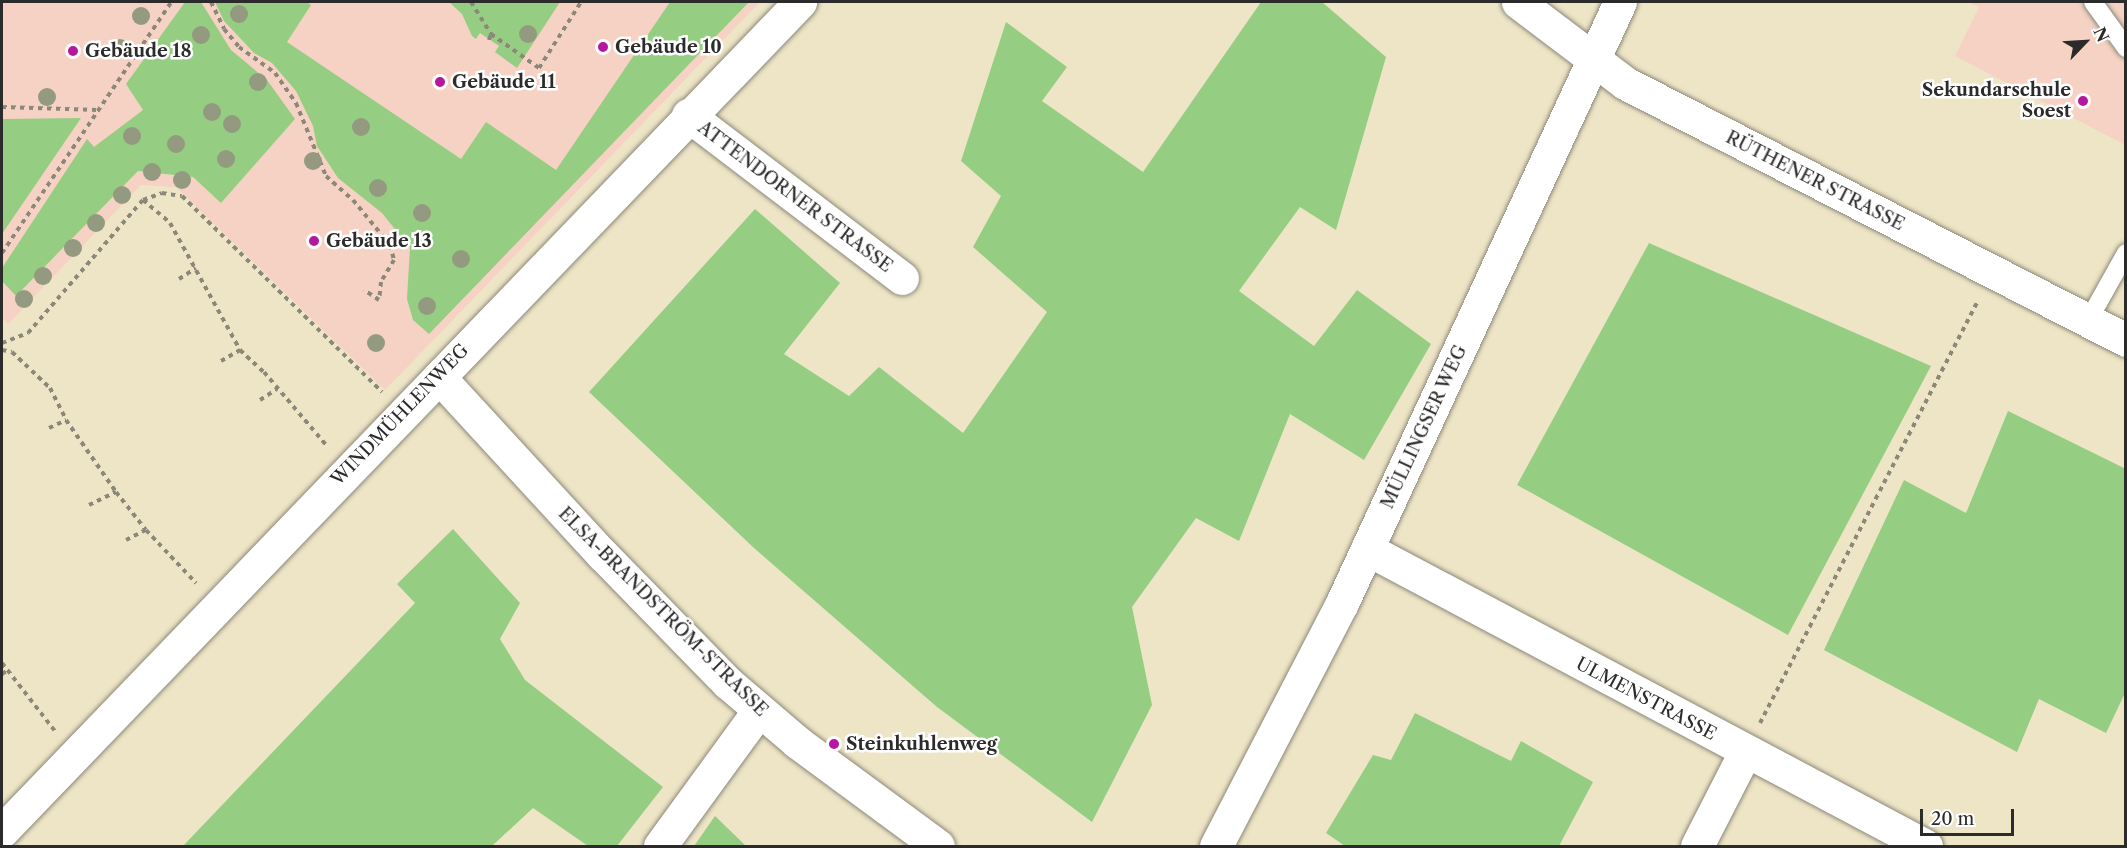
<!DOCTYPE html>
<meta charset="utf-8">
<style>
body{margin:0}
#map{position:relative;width:2127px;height:848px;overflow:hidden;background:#eee5c7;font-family:"Libre Caslon Text",serif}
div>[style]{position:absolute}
.built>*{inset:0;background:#f5d2c3}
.green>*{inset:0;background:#95ce82}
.path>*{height:4px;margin-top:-2px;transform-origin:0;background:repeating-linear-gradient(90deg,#8c8879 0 4.5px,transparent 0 9px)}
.roads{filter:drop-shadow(0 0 2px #8c8879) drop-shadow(0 0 2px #8c8879)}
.service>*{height:18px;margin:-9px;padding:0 9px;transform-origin:9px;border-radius:9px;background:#fff}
.minor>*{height:33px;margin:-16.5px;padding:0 16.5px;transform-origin:16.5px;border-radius:16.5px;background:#fff}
.trees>*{width:18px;height:18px;margin:-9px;border-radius:50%;background:#949a80}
.dots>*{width:16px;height:16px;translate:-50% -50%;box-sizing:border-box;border:3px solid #fff;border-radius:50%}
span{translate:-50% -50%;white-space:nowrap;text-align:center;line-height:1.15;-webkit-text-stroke:5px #fff;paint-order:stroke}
.poi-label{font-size:18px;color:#2b2b2b;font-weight:700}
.left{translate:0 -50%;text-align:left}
.right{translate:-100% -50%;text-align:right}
.street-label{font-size:18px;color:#2b2b2b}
.frame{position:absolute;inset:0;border:3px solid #2b2b2b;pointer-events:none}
.north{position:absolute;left:2055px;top:12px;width:60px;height:60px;-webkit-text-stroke:4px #fff;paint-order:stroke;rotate:65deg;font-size:16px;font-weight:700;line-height:24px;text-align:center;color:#2b2b2b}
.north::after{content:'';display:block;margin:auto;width:21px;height:27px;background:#2b2b2b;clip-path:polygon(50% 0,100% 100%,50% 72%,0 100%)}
.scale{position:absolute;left:1920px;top:809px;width:94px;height:27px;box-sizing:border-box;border:3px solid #2b2b2b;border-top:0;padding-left:8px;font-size:18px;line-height:21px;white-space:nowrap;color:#2b2b2b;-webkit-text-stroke:4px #fff;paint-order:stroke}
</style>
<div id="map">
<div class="built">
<i style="clip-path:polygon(2px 2px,760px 2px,385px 390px,176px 187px,141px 185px,8px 324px,2px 317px)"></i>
<i style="clip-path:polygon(1968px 2px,2125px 2px,2125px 145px,1955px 56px,1979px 7px)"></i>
</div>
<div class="green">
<i style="clip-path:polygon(185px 2px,201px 2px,231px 50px,267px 80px,295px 119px,221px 203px,193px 177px,138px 171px,16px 296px,2px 281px,2px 268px,87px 139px,94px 147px,143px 110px,126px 84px)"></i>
<i style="clip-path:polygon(215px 2px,307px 2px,311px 5px,287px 42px,461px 159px,486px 122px,556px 170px,670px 2px,749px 2px,429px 334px,413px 320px,407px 299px,410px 248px,382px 213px,338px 178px,317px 146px,313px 126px,296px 91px,272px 63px,254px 53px,224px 21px)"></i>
<i style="clip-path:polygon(449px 2px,560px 2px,517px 68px,495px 52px,499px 46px,480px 33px,476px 39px,472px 36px,462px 14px)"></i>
<i style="clip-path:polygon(1261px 2px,1322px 2px,1386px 57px,1336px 230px,1300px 207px,1239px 291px,1314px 346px,1357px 290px,1431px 344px,1364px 460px,1290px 414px,1239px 541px,1196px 518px,1132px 607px,1152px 705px,1092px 822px,937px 707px,754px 548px,589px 392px,755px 209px,840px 283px,784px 354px,849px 396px,879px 367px,963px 433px,1047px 312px,973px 247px,1001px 196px,961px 161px,1006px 22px,1067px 67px,1042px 101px,1143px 172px)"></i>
<i style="clip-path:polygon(81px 118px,2px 234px,2px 119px)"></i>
<i style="clip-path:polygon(1649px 243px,1931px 366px,1788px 635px,1517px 485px)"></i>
<i style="clip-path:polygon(2008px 411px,2126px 469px,2125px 693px,2106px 733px,2039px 699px,2017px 752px,1824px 650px,1904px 480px,1966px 513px)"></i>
<i style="clip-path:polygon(453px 529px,520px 603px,500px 639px,525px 680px,663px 787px,617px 846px,588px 846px,533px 808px,492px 846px,183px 846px,415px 603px,397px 584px)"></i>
<i style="clip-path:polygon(1415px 713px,1511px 761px,1521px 741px,1593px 782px,1559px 846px,1345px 846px,1326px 833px,1373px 755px,1391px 760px)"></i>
<i style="clip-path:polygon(715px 816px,746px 846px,694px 846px)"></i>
</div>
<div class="path">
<i style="left:211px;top:2px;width:30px;rotate:64deg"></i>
<i style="left:224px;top:29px;width:23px;rotate:50deg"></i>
<i style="left:239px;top:47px;width:44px;rotate:35.8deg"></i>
<i style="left:275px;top:73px;width:37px;rotate:55deg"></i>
<i style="left:296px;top:103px;width:79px;rotate:67.7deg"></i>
<i style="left:326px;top:176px;width:36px;rotate:42deg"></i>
<i style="left:353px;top:200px;width:58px;rotate:50.6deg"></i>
<i style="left:390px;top:245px;width:16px;rotate:75deg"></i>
<i style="left:394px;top:260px;width:26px;rotate:121deg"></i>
<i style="left:381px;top:282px;width:18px;rotate:96deg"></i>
<i style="left:379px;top:300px;width:18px;rotate:-146deg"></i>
<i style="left:471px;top:2px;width:38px;rotate:58deg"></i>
<i style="left:491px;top:34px;width:59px;rotate:35.3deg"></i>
<i style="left:539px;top:68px;width:78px;rotate:-57.5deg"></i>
<i style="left:489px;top:40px;width:6px;rotate:-72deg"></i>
<i style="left:2px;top:107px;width:96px;rotate:1.8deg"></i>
<i style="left:143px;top:200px;width:35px;rotate:40deg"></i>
<i style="left:170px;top:223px;width:145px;rotate:61.1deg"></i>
<i style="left:240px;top:350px;width:33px;rotate:43deg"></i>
<i style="left:264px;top:372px;width:97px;rotate:49.6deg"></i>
<i style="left:2px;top:253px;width:303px;rotate:-56deg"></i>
<i style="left:179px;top:279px;width:20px;rotate:-33deg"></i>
<i style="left:2px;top:343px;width:28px;rotate:-21deg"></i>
<i style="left:28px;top:333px;width:176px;rotate:-49.2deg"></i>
<i style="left:143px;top:200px;width:20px;rotate:-20deg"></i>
<i style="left:162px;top:193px;width:20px;rotate:9deg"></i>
<i style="left:182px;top:196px;width:280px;rotate:44.4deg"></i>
<i style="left:2px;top:350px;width:10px;rotate:11deg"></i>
<i style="left:12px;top:352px;width:52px;rotate:43.5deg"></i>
<i style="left:50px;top:388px;width:36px;rotate:63deg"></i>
<i style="left:66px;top:420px;width:88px;rotate:55.2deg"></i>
<i style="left:116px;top:492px;width:48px;rotate:51.7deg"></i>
<i style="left:146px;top:530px;width:73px;rotate:46.7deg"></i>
<i style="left:221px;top:361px;width:22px;rotate:-30deg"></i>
<i style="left:260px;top:400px;width:20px;rotate:-33deg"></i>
<i style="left:49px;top:428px;width:19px;rotate:-25deg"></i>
<i style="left:89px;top:505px;width:30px;rotate:-26deg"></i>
<i style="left:126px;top:540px;width:22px;rotate:-27deg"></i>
<i style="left:2px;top:663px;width:86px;rotate:52.1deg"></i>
<i style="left:2px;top:674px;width:7px;rotate:-34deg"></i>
<i style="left:1760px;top:723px;width:476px;rotate:-62.7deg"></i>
</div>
<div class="roads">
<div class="service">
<i style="left:2093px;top:2px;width:57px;rotate:54.3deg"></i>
<i style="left:2088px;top:321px;width:78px;rotate:-60.8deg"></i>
</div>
<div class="minor">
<i style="left:1518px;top:2px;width:134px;rotate:37.1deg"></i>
<i style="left:1625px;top:83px;width:563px;rotate:27.16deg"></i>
<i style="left:688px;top:115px;width:269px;rotate:37.3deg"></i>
<i style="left:439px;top:377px;width:241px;rotate:47.4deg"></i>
<i style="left:602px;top:554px;width:180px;rotate:45.7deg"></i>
<i style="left:728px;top:683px;width:91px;rotate:40.5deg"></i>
<i style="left:797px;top:742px;width:175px;rotate:36.4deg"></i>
<i style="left:1367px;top:549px;width:633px;rotate:27.98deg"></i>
<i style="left:2px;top:831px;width:1151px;rotate:-46.09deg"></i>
<i style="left:660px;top:846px;width:168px;rotate:-53.9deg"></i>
<i style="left:1216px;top:846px;width:274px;rotate:-62.6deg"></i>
<i style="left:1342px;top:603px;width:662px;rotate:-65.18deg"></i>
<i style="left:1697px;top:846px;width:106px;rotate:-62.9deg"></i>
</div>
</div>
<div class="trees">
<i style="left:239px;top:14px"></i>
<i style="left:141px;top:16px"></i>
<i style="left:528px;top:34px"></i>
<i style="left:201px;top:35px"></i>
<i style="left:120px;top:48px"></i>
<i style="left:258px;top:82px"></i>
<i style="left:47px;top:97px"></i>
<i style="left:212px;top:112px"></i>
<i style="left:232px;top:124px"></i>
<i style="left:361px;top:127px"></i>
<i style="left:132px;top:136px"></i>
<i style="left:176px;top:144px"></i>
<i style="left:226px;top:159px"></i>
<i style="left:313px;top:161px"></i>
<i style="left:152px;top:172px"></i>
<i style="left:182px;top:180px"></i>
<i style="left:378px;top:188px"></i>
<i style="left:122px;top:195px"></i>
<i style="left:422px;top:213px"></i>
<i style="left:96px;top:223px"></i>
<i style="left:73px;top:248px"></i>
<i style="left:461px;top:259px"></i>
<i style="left:43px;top:276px"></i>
<i style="left:24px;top:299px"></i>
<i style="left:427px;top:306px"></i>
<i style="left:376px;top:343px"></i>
</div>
<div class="dots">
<i style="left:603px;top:47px;background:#b5179e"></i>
<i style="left:73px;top:51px;background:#b5179e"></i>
<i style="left:440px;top:82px;background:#b5179e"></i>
<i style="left:2083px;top:101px;background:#b5179e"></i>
<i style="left:314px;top:241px;background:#b5179e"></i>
<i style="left:834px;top:744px;background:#b5179e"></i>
</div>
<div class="poi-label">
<span class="left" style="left:615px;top:47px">Gebäude 10</span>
<span class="left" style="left:85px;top:51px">Gebäude 18</span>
<span class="left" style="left:452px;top:82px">Gebäude 11</span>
<span class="right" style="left:2071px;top:101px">Sekundarschule<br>Soest</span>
<span class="left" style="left:326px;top:241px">Gebäude 13</span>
<span class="left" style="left:846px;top:744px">Steinkuhlenweg</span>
</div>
<div class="street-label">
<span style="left:1815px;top:181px;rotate:27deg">RÜTHENER STRASSE</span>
<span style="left:795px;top:197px;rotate:37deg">ATTENDORNER STRASSE</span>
<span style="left:400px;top:415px;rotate:-46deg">WINDMÜHLENWEG</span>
<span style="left:1424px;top:427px;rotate:-65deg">MÜLLINGSER WEG</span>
<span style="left:663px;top:612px;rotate:45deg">ELSA-BRANDSTRÖM-STRASSE</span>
<span style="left:1646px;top:699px;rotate:28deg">ULMENSTRASSE</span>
</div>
<div class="frame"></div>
<div class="north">N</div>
<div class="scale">20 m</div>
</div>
